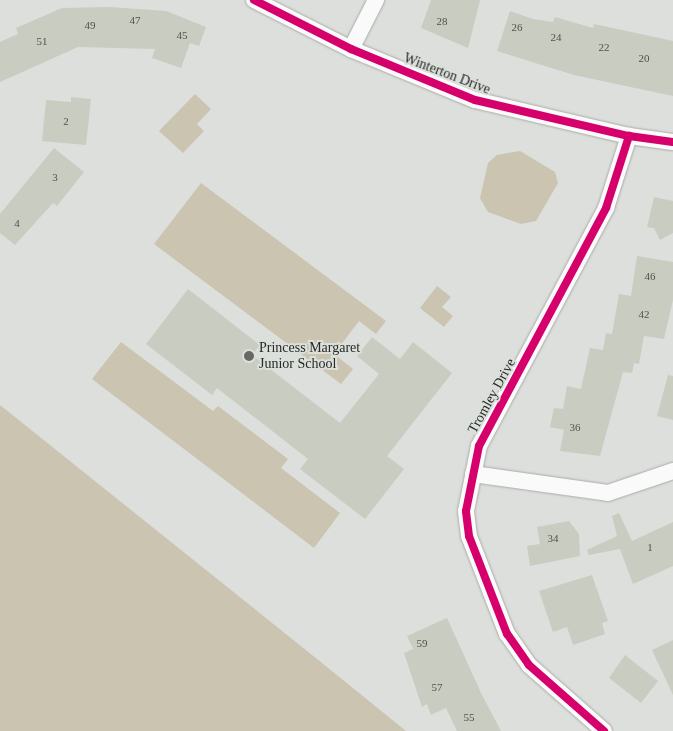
<!DOCTYPE html>
<style>
body{margin:0}
#map{position:relative;width:673px;height:731px;overflow:hidden;background:#dcdfdc;font-family:Georgia,serif}
div>[style]{position:absolute}
.green>*{inset:0;background:#cbc4b1}
.building>*{inset:0;background:#c9ccc0}
.roads{filter:drop-shadow(0 0 1px #aaacaa) drop-shadow(0 0 1px #aaacaa)}
.street>*{height:16px;margin:-8px;padding:0 8px;transform-origin:8px;border-radius:8px;background:#fafafa}
.cycleway>*{height:8px;margin:-4px;padding:0 4px;transform-origin:4px;border-radius:4px;background:#d6006c}
.dots>*{width:14px;height:14px;translate:-50% -50%;box-sizing:border-box;border:2px solid #dbe0db;border-radius:50%}
span{translate:-50% -50%;white-space:nowrap;text-align:center;line-height:1.15;-webkit-text-stroke:4px #dbe0db;paint-order:stroke}
.number-label{font-size:11px;color:#50524e}
.number-label span{-webkit-text-stroke-width:0}
.street-label{font-size:14px;color:#282a28}
.poi-label{font-size:14px;color:#282a28}
.left{translate:0 -50%;text-align:left}
</style>
<div id="map">
<div class="green">
<i style="clip-path:polygon(195px 94px,211px 109px,197px 124px,204px 131px,183px 153px,159px 131px)"></i>
<i style="clip-path:polygon(520px 151px,555px 172px,558px 183px,536px 221px,521px 224px,488px 212px,480px 198px,488px 163px,497px 155px)"></i>
<i style="clip-path:polygon(201px 183px,386px 321px,376px 334px,359px 321px,334px 354px,353px 369px,341px 384px,154px 244px)"></i>
<i style="clip-path:polygon(437px 286px,451px 297px,442px 307px,453px 316px,444px 327px,420px 308px)"></i>
<i style="clip-path:polygon(121px 342px,213px 411px,218px 406px,288px 459px,281px 468px,340px 513px,314px 548px,92px 379px)"></i>
<i style="clip-path:polygon(0 405px,322px 663px,406px 731px,0 731px)"></i>
</div>
<div class="building">
<i style="clip-path:polygon(431px 0,480px 0,468px 48px,421px 28px)"></i>
<i style="clip-path:polygon(109px 7px,166px 11px,206px 27px,199px 46px,190px 43px,181px 68px,152px 58px,155px 49px,78px 47px,0 82px,0 42px,18px 34px,16px 28px,62px 8px)"></i>
<i style="clip-path:polygon(510px 11px,533px 19px,553px 22px,555px 17px,593px 28px,594px 24px,673px 41px,673px 96px,574px 75px,497px 51px)"></i>
<i style="clip-path:polygon(71px 97px,91px 99px,86px 145px,42px 141px,46px 100px,71px 102px)"></i>
<i style="clip-path:polygon(54px 148px,84px 172px,57px 206px,53px 203px,15px 245px,0 233px,0 214px)"></i>
<i style="clip-path:polygon(654px 197px,673px 201px,673px 233px,660px 240px,654px 228px,647px 227px)"></i>
<i style="clip-path:polygon(637px 256px,673px 262px,673px 300px,664px 339px,644px 336px,639px 364px,634px 363px,632px 373px,623px 372px,600px 456px,560px 451px,564px 430px,550px 427px,554px 408px,563px 409px,567px 386px,581px 389px,590px 348px,603px 350px,606px 333px,612px 334px,619px 294px,631px 296px)"></i>
<i style="clip-path:polygon(188px 289px,260px 345px,252px 355px,340px 423px,379px 374px,357px 356px,372px 337px,400px 359px,413px 342px,452px 373px,387px 456px,404px 469px,365px 519px,300px 469px,308px 459px,217px 388px,212px 395px,146px 344px)"></i>
<i style="clip-path:polygon(668px 375px,673px 376px,673px 420px,657px 416px)"></i>
<i style="clip-path:polygon(619px 513px,632px 541px,673px 522px,673px 566px,633px 584px,620px 549px,589px 555px,587px 550px,617px 536px,612px 516px)"></i>
<i style="clip-path:polygon(569px 521px,579px 534px,580px 556px,530px 566px,527px 546px,540px 544px,537px 527px)"></i>
<i style="clip-path:polygon(592px 575px,608px 621px,602px 623px,605px 634px,573px 645px,567px 627px,553px 632px,539px 591px)"></i>
<i style="clip-path:polygon(447px 618px,482px 695px,501px 731px,457px 731px,446px 708px,431px 715px,427px 704px,422px 707px,404px 653px,413px 649px,407px 636px)"></i>
<i style="clip-path:polygon(673px 640px,673px 695px,652px 650px)"></i>
<i style="clip-path:polygon(625px 655px,658px 681px,641px 703px,609px 678px)"></i>
</div>
<div class="roads">
<div class="street">
<i style="left:254px;top:0;width:109px;rotate:26.8deg"></i>
<i style="left:351px;top:49px;width:134px;rotate:22.4deg"></i>
<i style="left:475px;top:100px;width:158px;rotate:13.2deg"></i>
<i style="left:629px;top:136px;width:44px;rotate:7.8deg"></i>
<i style="left:351px;top:49px;width:55px;rotate:-63deg"></i>
<i style="left:473px;top:474px;width:136px;rotate:8deg"></i>
<i style="left:608px;top:493px;width:69px;rotate:-18.7deg"></i>
<i style="left:604px;top:731px;width:100px;rotate:-138.7deg"></i>
<i style="left:529px;top:665px;width:38px;rotate:-125deg"></i>
<i style="left:507px;top:634px;width:105px;rotate:-111.2deg"></i>
<i style="left:469px;top:536px;width:25px;rotate:-97deg"></i>
<i style="left:466px;top:511px;width:66px;rotate:-78.7deg"></i>
<i style="left:479px;top:446px;width:270px;rotate:-61.9deg"></i>
<i style="left:606px;top:208px;width:76px;rotate:-72.3deg"></i>
</div>
</div>
<div class="cycleway">
<i style="left:254px;top:0;width:109px;rotate:26.8deg"></i>
<i style="left:351px;top:49px;width:134px;rotate:22.4deg"></i>
<i style="left:475px;top:100px;width:158px;rotate:13.2deg"></i>
<i style="left:629px;top:136px;width:44px;rotate:7.8deg"></i>
<i style="left:604px;top:731px;width:100px;rotate:-138.7deg"></i>
<i style="left:529px;top:665px;width:38px;rotate:-125deg"></i>
<i style="left:507px;top:634px;width:105px;rotate:-111.2deg"></i>
<i style="left:469px;top:536px;width:25px;rotate:-97deg"></i>
<i style="left:466px;top:511px;width:66px;rotate:-78.7deg"></i>
<i style="left:479px;top:446px;width:270px;rotate:-61.9deg"></i>
<i style="left:606px;top:208px;width:76px;rotate:-72.3deg"></i>
</div>
<div class="dots">
<i style="left:249px;top:356px;background:#676967"></i>
</div>
<div class="number-label">
<span style="left:135px;top:20px">47</span>
<span style="left:442px;top:21px">28</span>
<span style="left:90px;top:25px">49</span>
<span style="left:517px;top:27px">26</span>
<span style="left:182px;top:35px">45</span>
<span style="left:556px;top:37px">24</span>
<span style="left:42px;top:41px">51</span>
<span style="left:604px;top:47px">22</span>
<span style="left:644px;top:58px">20</span>
<span style="left:66px;top:121px">2</span>
<span style="left:55px;top:177px">3</span>
<span style="left:17px;top:223px">4</span>
<span style="left:650px;top:276px">46</span>
<span style="left:644px;top:314px">42</span>
<span style="left:575px;top:427px">36</span>
<span style="left:553px;top:538px">34</span>
<span style="left:650px;top:547px">1</span>
<span style="left:422px;top:643px">59</span>
<span style="left:437px;top:687px">57</span>
<span style="left:469px;top:717px">55</span>
</div>
<div class="street-label">
<span style="left:447px;top:74px;rotate:21deg">Winterton Drive</span>
<span style="left:492px;top:396px;rotate:-61deg">Tromley Drive</span>
</div>
<div class="poi-label">
<span class="left" style="left:259px;top:356px">Princess Margaret<br>Junior School</span>
</div>
</div>
